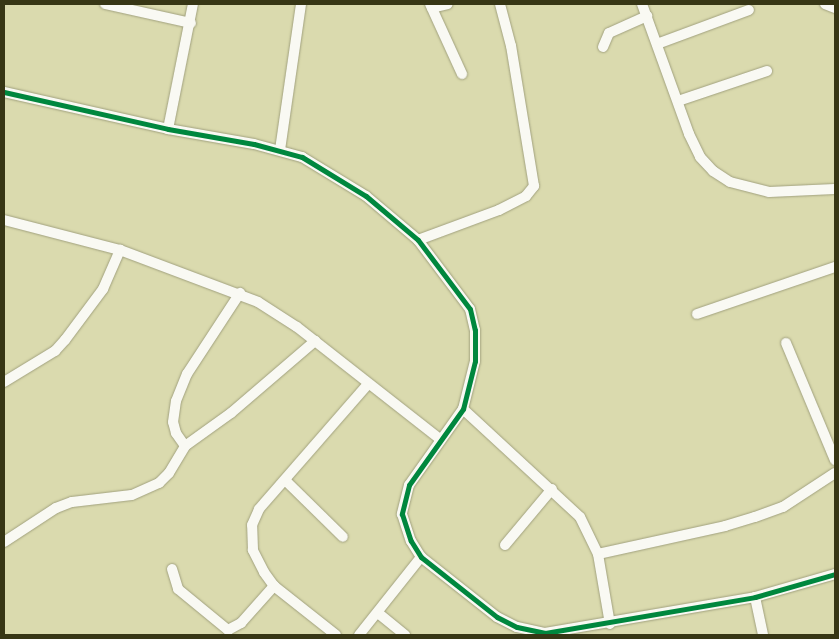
<!DOCTYPE html>
<style>
body{margin:0}
#map{position:relative;width:839px;height:639px;overflow:hidden;background:#dadaae;font-family:Raleway,sans-serif}
div>[style]{position:absolute}
.roads{filter:drop-shadow(0 0 1px #a1a17e) drop-shadow(0 0 1px #a1a17e)}
.minor>*{height:10px;margin:-5px;padding:0 5px;transform-origin:5px;border-radius:5px;background:#f9f9f3}
.cycleway>*{height:5px;margin:-2.5px;padding:0 2.5px;transform-origin:2.5px;border-radius:2.5px;background:#00873e}
span{translate:-50% -50%;white-space:nowrap;text-align:center;line-height:1.15;-webkit-text-stroke:4px #edec9b;paint-order:stroke}
.frame{position:absolute;inset:0;border:5px solid #373615;pointer-events:none}
</style>
<div id="map">
<div class="roads">
<div class="minor">
<i style="left:105px;top:4px;width:88px;rotate:12.5deg"></i>
<i style="left:430px;top:4px;width:77px;rotate:65.4deg"></i>
<i style="left:642px;top:4px;width:138px;rotate:70.1deg"></i>
<i style="left:689px;top:134px;width:25px;rotate:64deg"></i>
<i style="left:700px;top:157px;width:19px;rotate:47deg"></i>
<i style="left:713px;top:171px;width:20px;rotate:33deg"></i>
<i style="left:730px;top:182px;width:40px;rotate:14.4deg"></i>
<i style="left:769px;top:192px;width:66px;rotate:-2.6deg"></i>
<i style="left:825px;top:4px;width:11px;rotate:22deg"></i>
<i style="left:432px;top:8px;width:16px;rotate:-14deg"></i>
<i style="left:657px;top:44px;width:98px;rotate:-20.3deg"></i>
<i style="left:603px;top:47px;width:15px;rotate:-67deg"></i>
<i style="left:609px;top:33px;width:42px;rotate:-24.1deg"></i>
<i style="left:4px;top:92px;width:168px;rotate:12.7deg"></i>
<i style="left:168px;top:129px;width:87px;rotate:9.9deg"></i>
<i style="left:254px;top:144px;width:50px;rotate:15.2deg"></i>
<i style="left:302px;top:157px;width:75px;rotate:31.4deg"></i>
<i style="left:366px;top:196px;width:68px;rotate:40.2deg"></i>
<i style="left:418px;top:240px;width:86px;rotate:53deg"></i>
<i style="left:470px;top:309px;width:22px;rotate:77deg"></i>
<i style="left:475px;top:330px;width:31px;rotate:90deg"></i>
<i style="left:475px;top:361px;width:49px;rotate:104deg"></i>
<i style="left:463px;top:409px;width:93px;rotate:125.4deg"></i>
<i style="left:409px;top:485px;width:30px;rotate:104deg"></i>
<i style="left:402px;top:514px;width:28px;rotate:72deg"></i>
<i style="left:411px;top:541px;width:19px;rotate:58deg"></i>
<i style="left:421px;top:557px;width:97px;rotate:38.3deg"></i>
<i style="left:497px;top:617px;width:22px;rotate:27deg"></i>
<i style="left:517px;top:627px;width:29px;rotate:12deg"></i>
<i style="left:545px;top:633px;width:213px;rotate:-9.7deg"></i>
<i style="left:755px;top:597px;width:83px;rotate:-16deg"></i>
<i style="left:678px;top:101px;width:94px;rotate:-18.6deg"></i>
<i style="left:168px;top:129px;width:127px;rotate:-78.7deg"></i>
<i style="left:280px;top:150px;width:148px;rotate:-81.8deg"></i>
<i style="left:4px;top:220px;width:120px;rotate:14.5deg"></i>
<i style="left:120px;top:250px;width:147px;rotate:20.6deg"></i>
<i style="left:258px;top:302px;width:46px;rotate:32.7deg"></i>
<i style="left:297px;top:327px;width:182px;rotate:38.1deg"></i>
<i style="left:418px;top:240px;width:86px;rotate:-20.3deg"></i>
<i style="left:499px;top:210px;width:30px;rotate:-27deg"></i>
<i style="left:526px;top:196px;width:13px;rotate:-51deg"></i>
<i style="left:534px;top:186px;width:142px;rotate:-99.3deg"></i>
<i style="left:511px;top:46px;width:43px;rotate:-104.7deg"></i>
<i style="left:697px;top:314px;width:146px;rotate:-18.8deg"></i>
<i style="left:786px;top:343px;width:127px;rotate:67.3deg"></i>
<i style="left:4px;top:382px;width:60px;rotate:-31.3deg"></i>
<i style="left:55px;top:351px;width:15px;rotate:-48deg"></i>
<i style="left:65px;top:340px;width:64px;rotate:-53.3deg"></i>
<i style="left:103px;top:289px;width:43px;rotate:-66.4deg"></i>
<i style="left:463px;top:409px;width:159px;rotate:42.7deg"></i>
<i style="left:580px;top:517px;width:41px;rotate:64.1deg"></i>
<i style="left:598px;top:554px;width:71px;rotate:80.3deg"></i>
<i style="left:185px;top:446px;width:16px;rotate:-125deg"></i>
<i style="left:176px;top:433px;width:11px;rotate:-105deg"></i>
<i style="left:173px;top:422px;width:21px;rotate:-82deg"></i>
<i style="left:176px;top:401px;width:29px;rotate:-68deg"></i>
<i style="left:187px;top:374px;width:97px;rotate:-56.8deg"></i>
<i style="left:285px;top:480px;width:81px;rotate:44.5deg"></i>
<i style="left:4px;top:542px;width:62px;rotate:-33.2deg"></i>
<i style="left:56px;top:508px;width:17px;rotate:-21deg"></i>
<i style="left:72px;top:502px;width:60px;rotate:-6.7deg"></i>
<i style="left:132px;top:495px;width:30px;rotate:-24deg"></i>
<i style="left:159px;top:483px;width:14px;rotate:-45deg"></i>
<i style="left:169px;top:473px;width:31px;rotate:-59deg"></i>
<i style="left:185px;top:446px;width:57px;rotate:-35.7deg"></i>
<i style="left:231px;top:413px;width:111px;rotate:-40.6deg"></i>
<i style="left:505px;top:545px;width:73px;rotate:-50deg"></i>
<i style="left:598px;top:554px;width:130px;rotate:-12.4deg"></i>
<i style="left:725px;top:526px;width:31px;rotate:-17deg"></i>
<i style="left:755px;top:517px;width:30px;rotate:-20deg"></i>
<i style="left:783px;top:507px;width:62px;rotate:-33.2deg"></i>
<i style="left:172px;top:569px;width:21px;rotate:73deg"></i>
<i style="left:178px;top:589px;width:65px;rotate:39.4deg"></i>
<i style="left:228px;top:630px;width:15px;rotate:-28deg"></i>
<i style="left:241px;top:623px;width:50px;rotate:-48.3deg"></i>
<i style="left:755px;top:597px;width:39px;rotate:78deg"></i>
<i style="left:378px;top:613px;width:35px;rotate:39deg"></i>
<i style="left:336px;top:635px;width:79px;rotate:-141.7deg"></i>
<i style="left:274px;top:586px;width:17px;rotate:-126deg"></i>
<i style="left:264px;top:572px;width:25px;rotate:-117deg"></i>
<i style="left:253px;top:550px;width:25px;rotate:-92deg"></i>
<i style="left:252px;top:525px;width:17px;rotate:-66deg"></i>
<i style="left:259px;top:509px;width:166px;rotate:-48.9deg"></i>
<i style="left:359px;top:635px;width:100px;rotate:-51.5deg"></i>
</div>
</div>
<div class="cycleway">
<i style="left:4px;top:92px;width:168px;rotate:12.7deg"></i>
<i style="left:168px;top:129px;width:87px;rotate:9.9deg"></i>
<i style="left:254px;top:144px;width:50px;rotate:15.2deg"></i>
<i style="left:302px;top:157px;width:75px;rotate:31.4deg"></i>
<i style="left:366px;top:196px;width:68px;rotate:40.2deg"></i>
<i style="left:418px;top:240px;width:86px;rotate:53deg"></i>
<i style="left:470px;top:309px;width:22px;rotate:77deg"></i>
<i style="left:475px;top:330px;width:31px;rotate:90deg"></i>
<i style="left:475px;top:361px;width:49px;rotate:104deg"></i>
<i style="left:463px;top:409px;width:93px;rotate:125.4deg"></i>
<i style="left:409px;top:485px;width:30px;rotate:104deg"></i>
<i style="left:402px;top:514px;width:28px;rotate:72deg"></i>
<i style="left:411px;top:541px;width:19px;rotate:58deg"></i>
<i style="left:421px;top:557px;width:97px;rotate:38.3deg"></i>
<i style="left:497px;top:617px;width:22px;rotate:27deg"></i>
<i style="left:517px;top:627px;width:29px;rotate:12deg"></i>
<i style="left:545px;top:633px;width:213px;rotate:-9.7deg"></i>
<i style="left:755px;top:597px;width:83px;rotate:-16deg"></i>
</div>
<div class="frame"></div>
</div>
